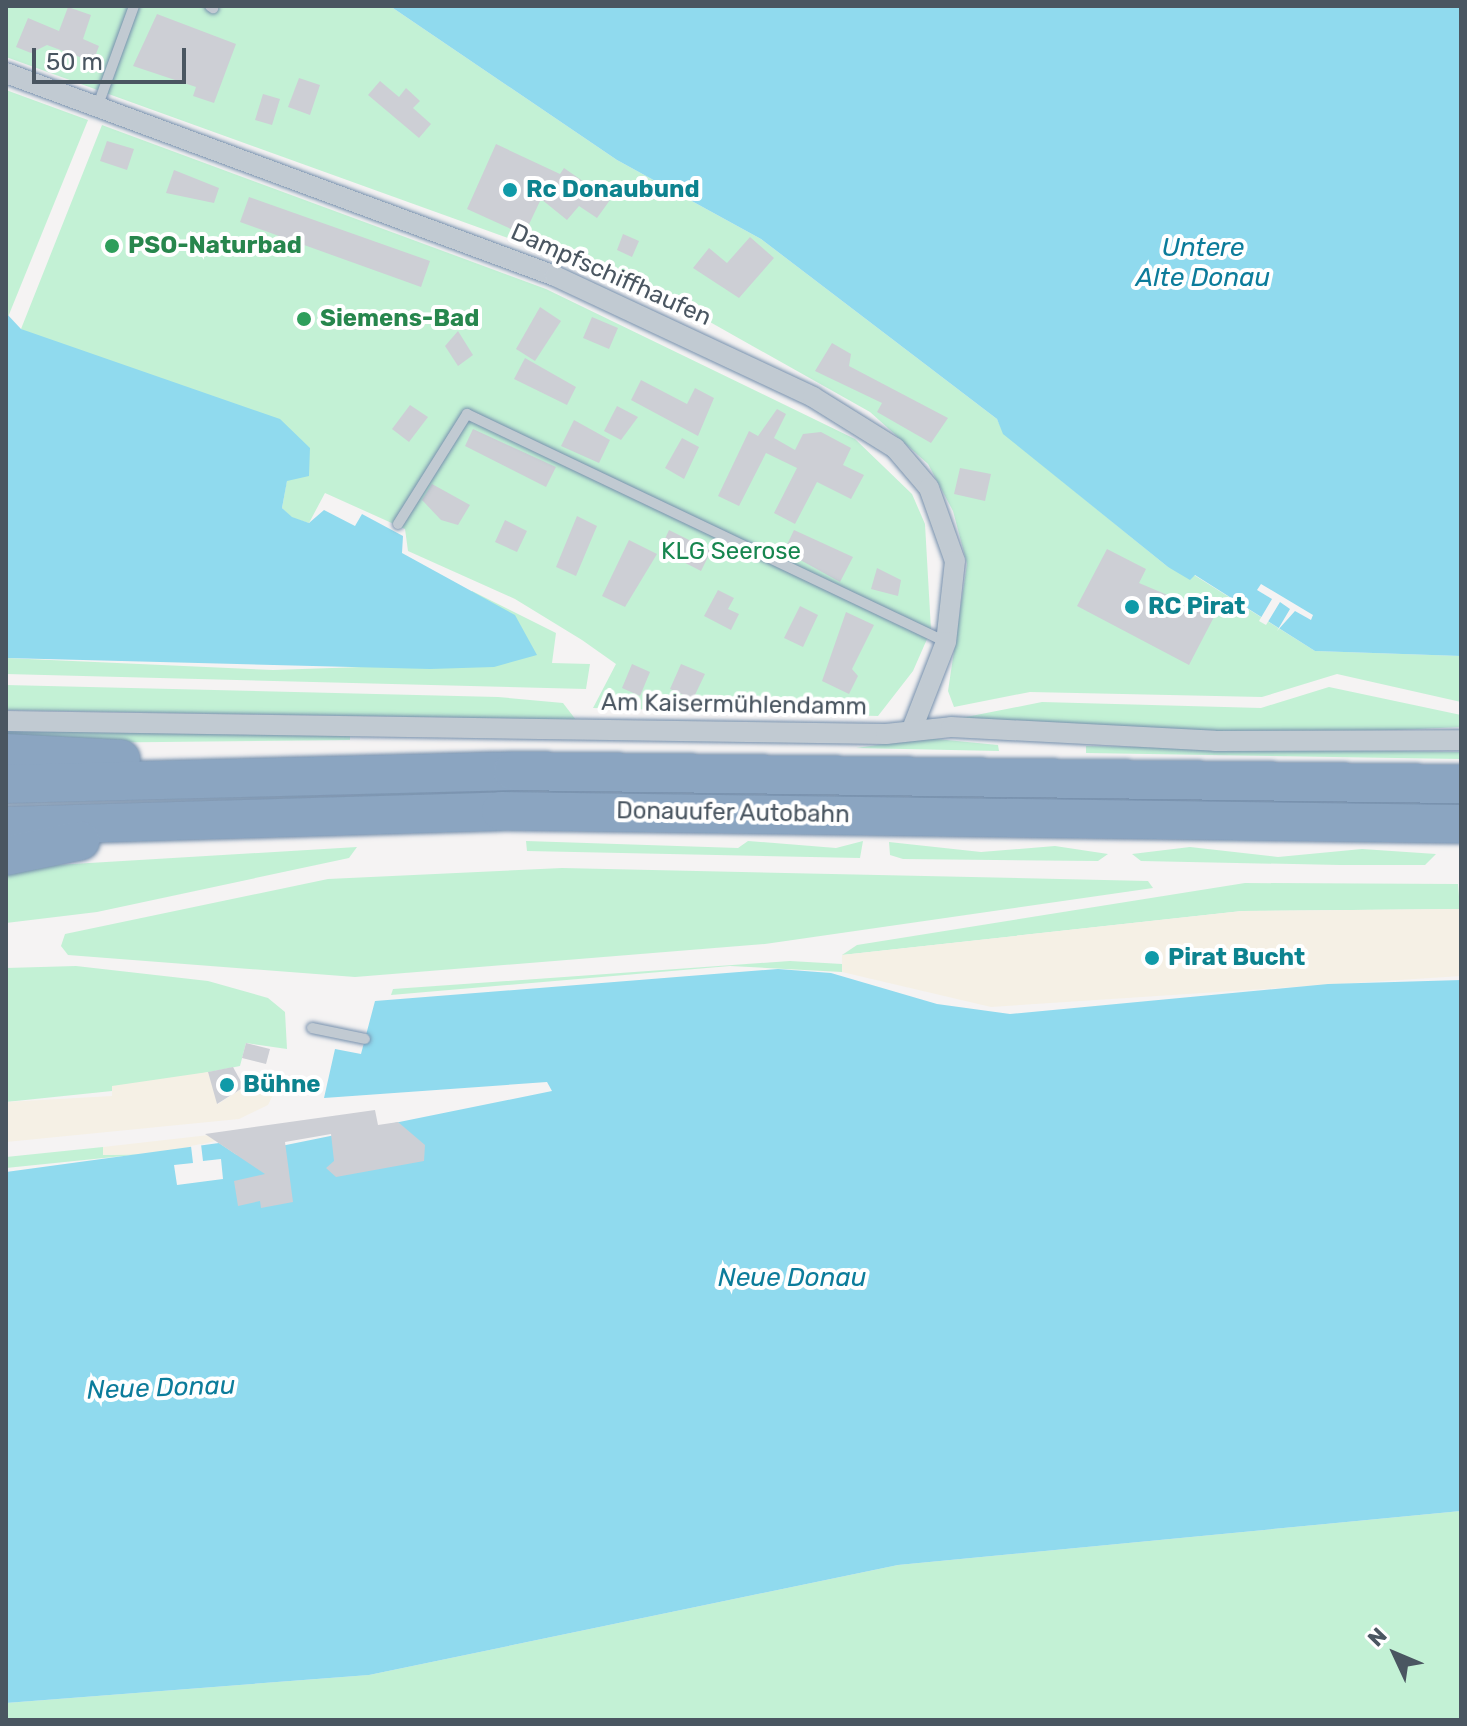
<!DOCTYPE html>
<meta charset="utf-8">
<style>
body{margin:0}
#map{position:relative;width:1467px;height:1726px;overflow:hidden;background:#f5f3f3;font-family:Rubik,sans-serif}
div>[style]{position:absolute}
.green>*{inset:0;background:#c3f1d5}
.sand>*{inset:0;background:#f5f0e5}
.water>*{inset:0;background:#90daee}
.pier>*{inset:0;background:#f5f3f3}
.building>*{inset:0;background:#cdcfd5}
.roads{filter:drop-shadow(0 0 2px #7690ad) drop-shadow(0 0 2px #7690ad)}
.lane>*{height:10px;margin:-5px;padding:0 5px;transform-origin:5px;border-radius:5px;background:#c1cad2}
.street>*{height:20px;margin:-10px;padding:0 10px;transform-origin:10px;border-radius:10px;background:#c1cad2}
.highway>*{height:38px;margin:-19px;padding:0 19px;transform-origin:19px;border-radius:19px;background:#8ba5c1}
.dots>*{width:22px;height:22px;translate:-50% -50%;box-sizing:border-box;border:4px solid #fff;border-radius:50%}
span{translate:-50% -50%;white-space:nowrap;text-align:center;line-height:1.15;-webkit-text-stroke:8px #fff;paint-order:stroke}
.culture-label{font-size:24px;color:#0d838f;font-weight:700}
.left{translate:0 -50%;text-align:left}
.leisure-label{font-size:24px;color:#27864d;font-weight:700}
.street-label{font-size:24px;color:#4a5661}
.park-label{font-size:24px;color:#17864f}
.water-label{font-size:26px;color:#0c7c9b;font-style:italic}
.frame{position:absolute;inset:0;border:8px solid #4a5661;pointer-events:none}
.north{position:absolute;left:1355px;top:1614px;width:80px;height:80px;-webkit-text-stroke:6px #fff;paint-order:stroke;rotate:314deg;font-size:22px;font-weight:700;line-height:32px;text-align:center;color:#4a5661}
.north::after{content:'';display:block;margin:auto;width:28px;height:36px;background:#4a5661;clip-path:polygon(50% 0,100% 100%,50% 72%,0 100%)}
.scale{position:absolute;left:32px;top:48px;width:154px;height:36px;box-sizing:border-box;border:4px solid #4a5661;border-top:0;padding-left:10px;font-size:24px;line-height:28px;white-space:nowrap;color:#4a5661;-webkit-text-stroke:6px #fff;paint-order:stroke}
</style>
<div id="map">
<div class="green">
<i style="clip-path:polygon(6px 6px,390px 6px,617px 160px,761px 239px,997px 419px,1004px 434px,1168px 567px,1194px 575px,1315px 651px,1461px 656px,1461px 702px,1337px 674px,1262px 697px,1030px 692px,954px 707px,948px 691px,967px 564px,953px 511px,928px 464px,870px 412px,694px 313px,580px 264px,6px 57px)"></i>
<i style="clip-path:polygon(6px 90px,88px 120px,8px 317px,6px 312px)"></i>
<i style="clip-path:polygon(102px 125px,546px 289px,855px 439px,912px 494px,925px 524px,931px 630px,913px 671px,878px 716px,593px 708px,616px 664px,582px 640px,515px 599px,408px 551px,405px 529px,325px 493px,309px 523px,292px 518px,282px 508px,287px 480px,21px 329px)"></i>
<i style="clip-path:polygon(472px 591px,556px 633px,552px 663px,590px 664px,586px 689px,6px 674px,6px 658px,273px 670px,420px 665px)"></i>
<i style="clip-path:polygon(6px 685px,498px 697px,563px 703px,576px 720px,6px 710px)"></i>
<i style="clip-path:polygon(1329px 687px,1461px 715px,1461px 727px,1291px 735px,961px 718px,1042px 702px,1261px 708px)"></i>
<i style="clip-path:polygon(6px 731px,350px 735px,350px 740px,68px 743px,6px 740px)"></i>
<i style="clip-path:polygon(926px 738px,998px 745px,999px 751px,856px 748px)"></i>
<i style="clip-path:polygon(1086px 746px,1461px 752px,1461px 759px,1086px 753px)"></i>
<i style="clip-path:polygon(526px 841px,738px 848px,748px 841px,836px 848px,863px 841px,860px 858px,527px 851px)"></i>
<i style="clip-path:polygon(889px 842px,981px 852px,1055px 846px,1108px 854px,1098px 861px,903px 859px,890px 855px)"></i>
<i style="clip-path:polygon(357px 847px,349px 858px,97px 912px,6px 923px,6px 868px)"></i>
<i style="clip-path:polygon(1190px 847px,1278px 857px,1362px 849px,1436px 854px,1425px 865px,1340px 865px,1141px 861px,1132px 854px)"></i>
<i style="clip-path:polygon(562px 868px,1148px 881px,1153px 888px,765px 944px,355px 977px,68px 955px,61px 946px,65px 934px,328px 879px)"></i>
<i style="clip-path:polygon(1245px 883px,1458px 884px,1460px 909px,1242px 911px,842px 955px,857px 945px)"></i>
<i style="clip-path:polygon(790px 961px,842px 964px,842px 972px,730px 966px,391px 995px,393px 989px)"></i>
<i style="clip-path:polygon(76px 966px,208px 981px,268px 998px,285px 1012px,287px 1049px,246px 1043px,240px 1066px,112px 1091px,6px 1102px,6px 968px)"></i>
<i style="clip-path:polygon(103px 1147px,104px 1155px,143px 1154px,6px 1168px,6px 1157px)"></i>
<i style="clip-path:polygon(1461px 1511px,1461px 1720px,6px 1720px,6px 1703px,369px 1675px,898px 1565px)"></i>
</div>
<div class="sand">
<i style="clip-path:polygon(1460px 909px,1461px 976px,991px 1007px,842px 972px,842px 955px,1242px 911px)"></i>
<i style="clip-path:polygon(208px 1072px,218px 1104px,244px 1087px,241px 1081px,274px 1072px,281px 1079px,268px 1105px,239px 1119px,6px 1142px,6px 1102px,112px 1096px,112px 1086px)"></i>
<i style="clip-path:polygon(218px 1134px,219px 1140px,164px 1154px,103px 1155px,103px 1147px)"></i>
</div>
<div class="water">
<i style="clip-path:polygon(390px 6px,1461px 6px,1461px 656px,1315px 651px,1195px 575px,1190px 580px,1168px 567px,1003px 434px,997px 419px,761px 239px,617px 160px)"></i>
<i style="clip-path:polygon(6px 313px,21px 329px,280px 419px,310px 448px,309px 476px,287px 481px,282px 508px,292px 517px,309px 523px,324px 510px,355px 526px,362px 514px,403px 536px,402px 553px,515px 615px,537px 655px,494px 667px,430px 669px,6px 658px)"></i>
<i style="clip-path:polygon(778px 969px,831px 973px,937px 1004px,1010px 1014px,1328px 984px,1461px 980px,1461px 1511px,898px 1565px,369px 1675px,6px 1703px,6px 1172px,219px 1143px,237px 1155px,552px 1091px,547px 1082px,324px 1098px,335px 1049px,361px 1054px,375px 1001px)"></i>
</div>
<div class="pier">
<i style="clip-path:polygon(1261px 584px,1313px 615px,1311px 620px,1295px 611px,1277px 631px,1290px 609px,1280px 602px,1266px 625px,1259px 621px,1272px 599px,1257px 590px)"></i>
<i style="clip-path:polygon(201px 1144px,203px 1161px,221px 1159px,223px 1179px,177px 1185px,174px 1165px,193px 1163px,191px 1146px)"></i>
</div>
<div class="building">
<i style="clip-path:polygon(68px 7px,91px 15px,83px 39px,99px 46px,93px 62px,47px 45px,31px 53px,16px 47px,28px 18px,59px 31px)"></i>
<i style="clip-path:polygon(157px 14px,236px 44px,214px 103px,193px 96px,196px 87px,133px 66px)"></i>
<i style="clip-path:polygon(299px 78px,320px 85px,310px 115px,288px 107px)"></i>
<i style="clip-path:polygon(380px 81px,399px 97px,406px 88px,420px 101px,413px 108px,431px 124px,419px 138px,368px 95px)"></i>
<i style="clip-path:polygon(263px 94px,280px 99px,272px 125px,255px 120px)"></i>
<i style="clip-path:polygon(107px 141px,134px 149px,127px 170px,100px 161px)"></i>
<i style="clip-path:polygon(496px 144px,560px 174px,564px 168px,610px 200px,597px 218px,579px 206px,567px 220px,541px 199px,524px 235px,467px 209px)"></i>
<i style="clip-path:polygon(174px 170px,219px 188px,214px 203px,166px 193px)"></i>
<i style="clip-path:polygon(249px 197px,430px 261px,421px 287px,240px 222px)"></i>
<i style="clip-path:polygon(623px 234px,639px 241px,632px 257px,617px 250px)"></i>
<i style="clip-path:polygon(750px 237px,774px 258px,739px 298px,693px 268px,709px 248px,727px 263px)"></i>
<i style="clip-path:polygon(540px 307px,561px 321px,535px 361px,516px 349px)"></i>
<i style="clip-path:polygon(592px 317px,618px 328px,609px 349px,583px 338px)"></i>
<i style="clip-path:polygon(458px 331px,473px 355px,458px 366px,445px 346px)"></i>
<i style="clip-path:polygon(832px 343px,851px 354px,849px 366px,948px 418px,931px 443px,877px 412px,882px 403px,815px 371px)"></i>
<i style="clip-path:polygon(525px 358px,576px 387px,567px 405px,514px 379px)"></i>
<i style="clip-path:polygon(641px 380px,687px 404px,695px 388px,714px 398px,698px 436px,631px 400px)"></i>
<i style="clip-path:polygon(410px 405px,428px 417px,409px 442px,392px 429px)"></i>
<i style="clip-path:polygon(617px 406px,638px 417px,621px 440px,604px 431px)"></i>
<i style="clip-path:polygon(777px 409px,786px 414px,774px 438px,795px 450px,803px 434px,821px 432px,851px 448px,843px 465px,864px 475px,851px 499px,817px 482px,795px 524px,774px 513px,797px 468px,766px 453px,739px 506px,718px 496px,749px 431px,758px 436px)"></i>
<i style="clip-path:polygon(574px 420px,610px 440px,599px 463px,561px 446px)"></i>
<i style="clip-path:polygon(473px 429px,556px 467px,546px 487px,465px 446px)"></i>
<i style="clip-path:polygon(682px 438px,699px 447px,684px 479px,665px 468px)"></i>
<i style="clip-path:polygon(960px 468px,991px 474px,985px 501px,954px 494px)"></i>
<i style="clip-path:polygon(432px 484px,470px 505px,458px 525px,441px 520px,422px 500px)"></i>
<i style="clip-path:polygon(577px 516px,597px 526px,576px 576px,556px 567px)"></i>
<i style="clip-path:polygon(505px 520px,527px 531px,517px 552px,495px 542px)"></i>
<i style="clip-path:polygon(669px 530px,711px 551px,701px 571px,660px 550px)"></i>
<i style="clip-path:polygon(794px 530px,853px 557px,840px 582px,784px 551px)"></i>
<i style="clip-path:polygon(629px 540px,657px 554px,625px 607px,602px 596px)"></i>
<i style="clip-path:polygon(1107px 549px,1146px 569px,1139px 583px,1215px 615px,1189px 665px,1077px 606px)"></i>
<i style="clip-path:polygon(877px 568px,901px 580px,898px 596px,871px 589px)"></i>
<i style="clip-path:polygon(718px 590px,734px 598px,728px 609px,739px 614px,731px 630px,704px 616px)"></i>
<i style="clip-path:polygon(800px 606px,818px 615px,803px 647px,784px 638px)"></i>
<i style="clip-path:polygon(846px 612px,874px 625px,852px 669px,858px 676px,849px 694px,822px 681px)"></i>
<i style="clip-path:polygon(632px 664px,650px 672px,640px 696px,622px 688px)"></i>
<i style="clip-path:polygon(681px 664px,705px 674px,693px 699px,670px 689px)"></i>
<i style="clip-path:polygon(246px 1043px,270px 1049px,266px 1064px,242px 1058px)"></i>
<i style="clip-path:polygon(233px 1067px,244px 1087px,217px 1104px,208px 1072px)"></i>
<i style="clip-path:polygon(375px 1110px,378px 1125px,398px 1122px,425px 1145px,424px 1161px,336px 1177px,326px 1168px,334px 1161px,331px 1134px,285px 1142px,293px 1202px,261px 1208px,260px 1201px,238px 1206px,234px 1181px,265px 1174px,205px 1134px)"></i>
</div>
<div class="roads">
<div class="lane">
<i style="left:210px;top:6px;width:4px;rotate:34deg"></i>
<i style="left:98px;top:105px;width:105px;rotate:-70deg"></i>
<i style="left:398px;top:524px;width:130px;rotate:-57.9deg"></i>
<i style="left:467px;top:414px;width:530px;rotate:25.45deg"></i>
<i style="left:312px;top:1028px;width:54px;rotate:11.7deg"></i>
</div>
<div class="street">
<i style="left:6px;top:73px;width:585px;rotate:20.29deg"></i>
<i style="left:555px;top:276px;width:285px;rotate:25.1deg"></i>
<i style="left:813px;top:397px;width:97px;rotate:31.9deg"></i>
<i style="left:895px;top:448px;width:52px;rotate:49.6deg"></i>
<i style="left:929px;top:488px;width:77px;rotate:70.4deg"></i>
<i style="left:955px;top:561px;width:81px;rotate:96.3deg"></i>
<i style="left:946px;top:642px;width:93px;rotate:111.3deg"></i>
<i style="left:6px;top:721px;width:880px;rotate:0.85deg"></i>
<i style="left:886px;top:734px;width:65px;rotate:-6.1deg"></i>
<i style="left:951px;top:727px;width:264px;rotate:3deg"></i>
<i style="left:1215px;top:741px;width:246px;rotate:-0.2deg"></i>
</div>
<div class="highway">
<i style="left:6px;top:753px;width:115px;rotate:3deg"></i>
<i style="left:6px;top:784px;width:507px;rotate:-1.47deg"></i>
<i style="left:513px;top:771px;width:948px;rotate:0.79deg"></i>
<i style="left:6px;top:826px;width:495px;rotate:-1.7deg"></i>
<i style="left:501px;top:811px;width:960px;rotate:0.78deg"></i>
<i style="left:6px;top:856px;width:76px;rotate:-11.5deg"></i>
</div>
</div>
<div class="dots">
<i style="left:510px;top:190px;background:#0f9aa8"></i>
<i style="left:112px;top:246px;background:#2e9e5b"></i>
<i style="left:304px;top:319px;background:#2e9e5b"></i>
<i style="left:1132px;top:607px;background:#0f9aa8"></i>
<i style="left:1152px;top:958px;background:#0f9aa8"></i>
<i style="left:227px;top:1085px;background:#0f9aa8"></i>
</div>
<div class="culture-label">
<span class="left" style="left:526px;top:190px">Rc Donaubund</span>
<span class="left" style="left:1148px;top:607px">RC Pirat</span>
<span class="left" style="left:1168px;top:958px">Pirat Bucht</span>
<span class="left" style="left:243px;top:1085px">Bühne</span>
</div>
<div class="leisure-label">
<span class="left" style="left:128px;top:246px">PSO-Naturbad</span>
<span class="left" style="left:320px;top:319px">Siemens-Bad</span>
</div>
<div class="street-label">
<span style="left:611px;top:275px;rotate:24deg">Dampfschiffhaufen</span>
<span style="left:734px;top:705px;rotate:1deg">Am Kaisermühlendamm</span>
<span style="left:733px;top:813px;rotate:1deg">Donauufer Autobahn</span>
</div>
<div class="park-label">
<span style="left:731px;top:552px">KLG Seerose</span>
</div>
<div class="water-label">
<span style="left:1203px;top:263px">Untere<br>Alte Donau</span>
<span style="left:792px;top:1278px">Neue Donau</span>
<span style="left:161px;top:1388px;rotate:-2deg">Neue Donau</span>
</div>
<div class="frame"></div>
<div class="north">N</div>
<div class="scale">50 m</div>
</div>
